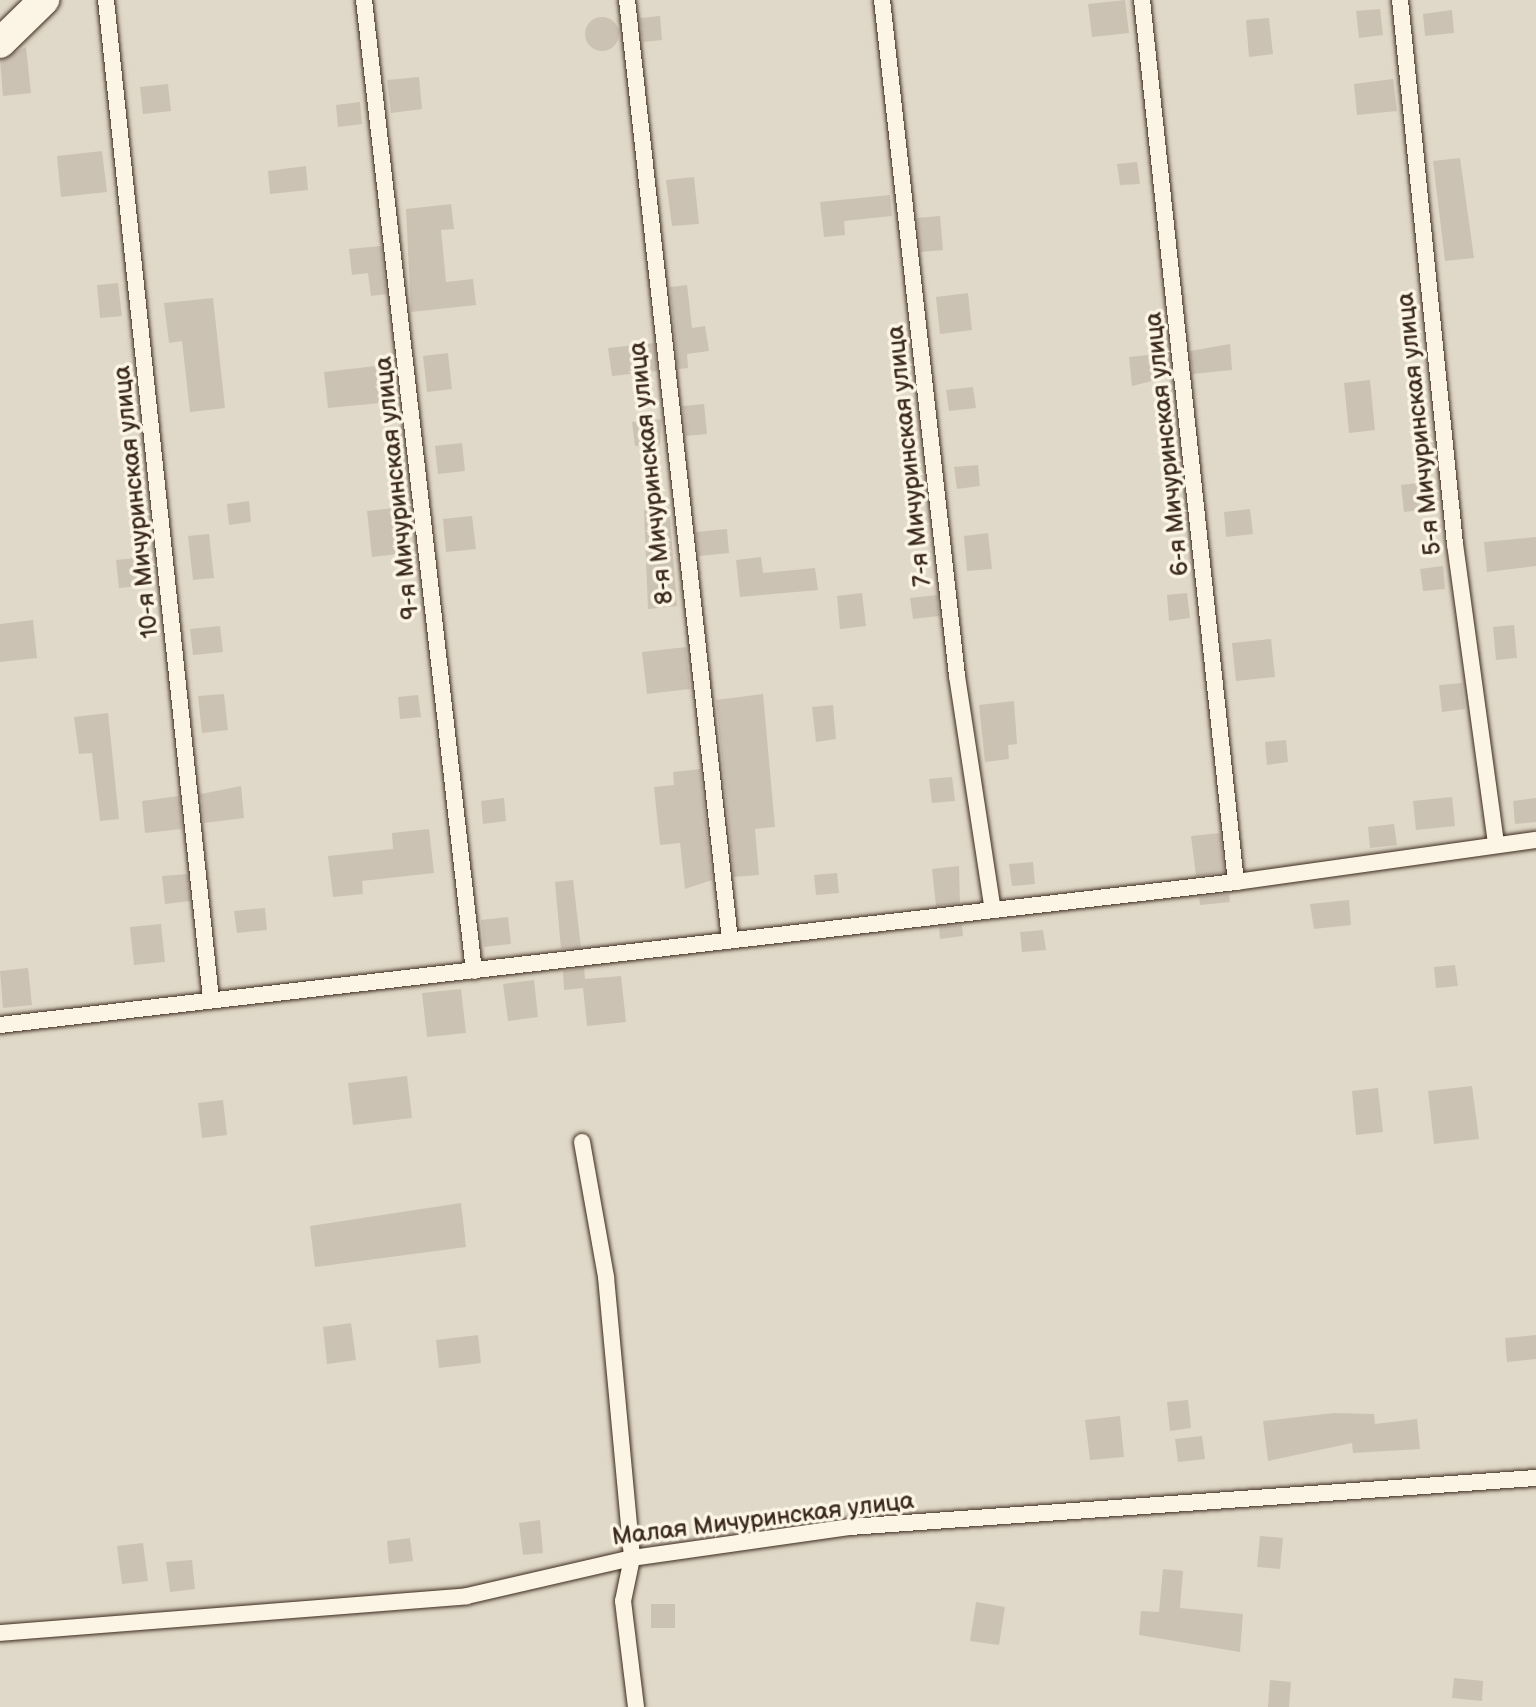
<!DOCTYPE html>
<meta charset="utf-8">
<style>
body{margin:0}
#map{position:relative;width:1536px;height:1707px;overflow:hidden;background:#fcf5e5;font-family:"Balsamiq Sans",sans-serif}
div>[style]{position:absolute}
.green>*{inset:0;background:#e0d8c8}
.building>*{inset:0;background:#ccc2b3}
.round{border-radius:50%}
.roads{filter:drop-shadow(0 0 2px #3b2a1e) drop-shadow(0 0 2px #3b2a1e)}
.lane>*{height:16px;margin:-8px;padding:0 8px;transform-origin:8px;border-radius:8px;background:#fcf5e5}
.street>*{height:30px;margin:-15px;padding:0 15px;transform-origin:15px;border-radius:15px;background:#fcf5e5}
span{translate:-50% -50%;white-space:nowrap;text-align:center;line-height:1.15;-webkit-text-stroke:7px #fcf5e5;paint-order:stroke}
.street-label{font-size:24px;color:#3b2a1e}
</style>
<div id="map">
<div class="green">
<i style="clip-path:polygon(0 0,1536px 0,1536px 1707px,0 1707px)"></i>
</div>
<div class="building">
<i style="clip-path:polygon(1125px 0,1129px 33px,1092px 37px,1088px 4px)"></i>
<i style="clip-path:polygon(1380px 9px,1383px 35px,1359px 38px,1356px 11px)"></i>
<i style="clip-path:polygon(1452px 10px,1454px 33px,1425px 36px,1423px 14px)"></i>
<i style="clip-path:polygon(660px 16px,662px 40px,643px 42px,640px 18px)"></i>
<i class="round" style="left:585px;top:17px;width:34px;height:34px"></i>
<i style="clip-path:polygon(1269px 18px,1273px 54px,1249px 57px,1246px 20px)"></i>
<i style="clip-path:polygon(26px 47px,31px 93px,3px 96px,0 60px)"></i>
<i style="clip-path:polygon(419px 77px,422px 109px,391px 113px,387px 80px)"></i>
<i style="clip-path:polygon(1393px 79px,1397px 111px,1357px 115px,1354px 84px)"></i>
<i style="clip-path:polygon(168px 84px,171px 111px,143px 114px,140px 87px)"></i>
<i style="clip-path:polygon(360px 102px,362px 124px,338px 127px,336px 105px)"></i>
<i style="clip-path:polygon(102px 151px,107px 192px,61px 197px,57px 156px)"></i>
<i style="clip-path:polygon(1460px 158px,1474px 258px,1445px 261px,1433px 161px)"></i>
<i style="clip-path:polygon(1137px 162px,1140px 184px,1120px 185px,1117px 164px)"></i>
<i style="clip-path:polygon(306px 166px,308px 190px,270px 194px,268px 171px)"></i>
<i style="clip-path:polygon(694px 177px,699px 224px,672px 226px,666px 180px)"></i>
<i style="clip-path:polygon(890px 195px,892px 216px,844px 221px,845px 235px,824px 237px,820px 202px)"></i>
<i style="clip-path:polygon(451px 204px,454px 229px,441px 230px,446px 282px,473px 279px,476px 305px,411px 312px,406px 209px)"></i>
<i style="clip-path:polygon(940px 216px,943px 250px,921px 252px,917px 218px)"></i>
<i style="clip-path:polygon(381px 246px,386px 294px,371px 296px,368px 273px,352px 275px,349px 249px)"></i>
<i style="clip-path:polygon(118px 283px,122px 316px,100px 318px,97px 285px)"></i>
<i style="clip-path:polygon(687px 285px,692px 328px,705px 326px,709px 351px,687px 354px,688px 368px,678px 369px,670px 287px)"></i>
<i style="clip-path:polygon(968px 293px,972px 330px,940px 334px,936px 297px)"></i>
<i style="clip-path:polygon(213px 298px,225px 408px,190px 412px,182px 341px,169px 343px,164px 303px)"></i>
<i style="clip-path:polygon(654px 343px,657px 371px,612px 376px,608px 348px)"></i>
<i style="clip-path:polygon(1230px 344px,1232px 370px,1193px 374px,1190px 351px)"></i>
<i style="clip-path:polygon(448px 353px,452px 389px,427px 392px,423px 356px)"></i>
<i style="clip-path:polygon(1169px 353px,1171px 376px,1132px 386px,1129px 357px)"></i>
<i style="clip-path:polygon(376px 366px,380px 403px,328px 408px,324px 372px)"></i>
<i style="clip-path:polygon(1370px 380px,1375px 430px,1349px 433px,1344px 383px)"></i>
<i style="clip-path:polygon(973px 387px,976px 408px,949px 411px,946px 390px)"></i>
<i style="clip-path:polygon(704px 404px,707px 434px,686px 436px,683px 406px)"></i>
<i style="clip-path:polygon(662px 419px,660px 444px,635px 446px,632px 422px)"></i>
<i style="clip-path:polygon(462px 443px,465px 471px,438px 474px,435px 446px)"></i>
<i style="clip-path:polygon(978px 465px,980px 486px,957px 489px,954px 467px)"></i>
<i style="clip-path:polygon(1426px 482px,1429px 509px,1404px 512px,1401px 485px)"></i>
<i style="clip-path:polygon(249px 501px,251px 522px,229px 525px,227px 504px)"></i>
<i style="clip-path:polygon(402px 507px,407px 553px,372px 557px,367px 511px)"></i>
<i style="clip-path:polygon(669px 507px,677px 606px,648px 609px,644px 510px)"></i>
<i style="clip-path:polygon(1250px 509px,1253px 534px,1226px 537px,1224px 512px)"></i>
<i style="clip-path:polygon(472px 516px,476px 549px,446px 552px,443px 519px)"></i>
<i style="clip-path:polygon(727px 529px,729px 553px,699px 556px,696px 532px)"></i>
<i style="clip-path:polygon(988px 533px,992px 569px,967px 571px,964px 536px)"></i>
<i style="clip-path:polygon(209px 534px,214px 578px,193px 580px,188px 536px)"></i>
<i style="clip-path:polygon(1536px 537px,1536px 566px,1487px 572px,1484px 542px)"></i>
<i style="clip-path:polygon(145px 557px,149px 585px,119px 588px,116px 560px)"></i>
<i style="clip-path:polygon(761px 557px,763px 573px,815px 568px,818px 590px,740px 597px,736px 560px)"></i>
<i style="clip-path:polygon(1443px 566px,1445px 589px,1423px 591px,1420px 569px)"></i>
<i style="clip-path:polygon(862px 593px,866px 626px,840px 629px,837px 596px)"></i>
<i style="clip-path:polygon(1187px 593px,1190px 618px,1169px 621px,1167px 595px)"></i>
<i style="clip-path:polygon(937px 595px,939px 616px,913px 619px,910px 598px)"></i>
<i style="clip-path:polygon(33px 620px,37px 658px,0 662px,0 624px)"></i>
<i style="clip-path:polygon(1514px 625px,1517px 658px,1496px 660px,1493px 627px)"></i>
<i style="clip-path:polygon(220px 626px,223px 652px,193px 655px,190px 629px)"></i>
<i style="clip-path:polygon(1271px 639px,1275px 677px,1236px 681px,1232px 643px)"></i>
<i style="clip-path:polygon(686px 647px,690px 689px,647px 694px,642px 652px)"></i>
<i style="clip-path:polygon(1462px 683px,1465px 709px,1442px 712px,1439px 685px)"></i>
<i style="clip-path:polygon(224px 694px,228px 730px,202px 733px,198px 696px)"></i>
<i style="clip-path:polygon(763px 694px,775px 827px,755px 829px,759px 875px,734px 877px,716px 700px)"></i>
<i style="clip-path:polygon(418px 695px,421px 717px,400px 719px,398px 697px)"></i>
<i style="clip-path:polygon(1014px 701px,1017px 744px,1008px 745px,1009px 759px,985px 762px,979px 705px)"></i>
<i style="clip-path:polygon(833px 705px,836px 739px,816px 742px,812px 707px)"></i>
<i style="clip-path:polygon(108px 713px,119px 819px,100px 821px,92px 753px,79px 754px,74px 717px)"></i>
<i style="clip-path:polygon(1286px 740px,1288px 762px,1267px 765px,1265px 742px)"></i>
<i style="clip-path:polygon(700px 769px,712px 880px,685px 889px,680px 843px,660px 845px,654px 787px,674px 785px,673px 772px)"></i>
<i style="clip-path:polygon(952px 777px,955px 801px,932px 803px,929px 779px)"></i>
<i style="clip-path:polygon(241px 786px,244px 818px,204px 823px,201px 794px)"></i>
<i style="clip-path:polygon(179px 796px,182px 829px,145px 833px,142px 801px)"></i>
<i style="clip-path:polygon(1452px 797px,1455px 826px,1416px 830px,1413px 801px)"></i>
<i style="clip-path:polygon(504px 798px,506px 821px,483px 824px,481px 801px)"></i>
<i style="clip-path:polygon(1536px 798px,1536px 822px,1515px 824px,1513px 801px)"></i>
<i style="clip-path:polygon(1394px 824px,1397px 845px,1370px 848px,1368px 827px)"></i>
<i style="clip-path:polygon(429px 829px,434px 873px,362px 881px,363px 894px,333px 897px,328px 856px,393px 849px,392px 833px)"></i>
<i style="clip-path:polygon(1220px 833px,1224px 872px,1196px 876px,1191px 836px)"></i>
<i style="clip-path:polygon(1033px 862px,1035px 884px,1012px 886px,1009px 864px)"></i>
<i style="clip-path:polygon(959px 866px,960px 903px,936px 906px,932px 869px)"></i>
<i style="clip-path:polygon(837px 873px,839px 893px,816px 895px,814px 875px)"></i>
<i style="clip-path:polygon(187px 874px,190px 901px,165px 904px,162px 876px)"></i>
<i style="clip-path:polygon(573px 880px,581px 947px,561px 949px,555px 882px)"></i>
<i style="clip-path:polygon(1229px 894px,1230px 902px,1200px 905px,1199px 897px)"></i>
<i style="clip-path:polygon(1349px 900px,1351px 925px,1314px 929px,1310px 904px)"></i>
<i style="clip-path:polygon(265px 908px,267px 930px,237px 933px,234px 911px)"></i>
<i style="clip-path:polygon(508px 917px,511px 944px,484px 947px,481px 920px)"></i>
<i style="clip-path:polygon(161px 924px,165px 962px,134px 965px,130px 927px)"></i>
<i style="clip-path:polygon(962px 925px,963px 936px,940px 939px,939px 927px)"></i>
<i style="clip-path:polygon(1043px 930px,1046px 950px,1022px 952px,1020px 932px)"></i>
<i style="clip-path:polygon(1455px 965px,1458px 986px,1436px 988px,1434px 967px)"></i>
<i style="clip-path:polygon(28px 968px,32px 1005px,3px 1008px,0 971px)"></i>
<i style="clip-path:polygon(584px 968px,585px 979px,621px 976px,626px 1022px,587px 1026px,583px 988px,564px 990px,563px 971px)"></i>
<i style="clip-path:polygon(534px 980px,538px 1017px,508px 1021px,503px 984px)"></i>
<i style="clip-path:polygon(461px 989px,466px 1033px,427px 1037px,422px 993px)"></i>
<i style="clip-path:polygon(407px 1076px,412px 1118px,353px 1125px,348px 1083px)"></i>
<i style="clip-path:polygon(1472px 1086px,1479px 1139px,1434px 1144px,1428px 1091px)"></i>
<i style="clip-path:polygon(1378px 1088px,1383px 1132px,1356px 1135px,1352px 1091px)"></i>
<i style="clip-path:polygon(223px 1100px,227px 1135px,202px 1138px,198px 1103px)"></i>
<i style="clip-path:polygon(461px 1203px,466px 1247px,315px 1267px,310px 1226px)"></i>
<i style="clip-path:polygon(351px 1323px,356px 1360px,327px 1364px,323px 1327px)"></i>
<i style="clip-path:polygon(478px 1335px,481px 1363px,439px 1368px,436px 1340px)"></i>
<i style="clip-path:polygon(1536px 1335px,1536px 1359px,1507px 1362px,1505px 1338px)"></i>
<i style="clip-path:polygon(1188px 1400px,1191px 1428px,1170px 1431px,1167px 1402px)"></i>
<i style="clip-path:polygon(1334px 1413px,1374px 1414px,1375px 1424px,1417px 1419px,1420px 1449px,1353px 1453px,1352px 1443px,1268px 1461px,1263px 1421px)"></i>
<i style="clip-path:polygon(1120px 1416px,1124px 1457px,1090px 1460px,1085px 1420px)"></i>
<i style="clip-path:polygon(1202px 1436px,1205px 1459px,1178px 1462px,1175px 1439px)"></i>
<i style="clip-path:polygon(540px 1520px,543px 1553px,523px 1555px,519px 1523px)"></i>
<i style="clip-path:polygon(1260px 1536px,1283px 1538px,1280px 1569px,1257px 1567px)"></i>
<i style="clip-path:polygon(410px 1538px,413px 1561px,389px 1564px,387px 1541px)"></i>
<i style="clip-path:polygon(143px 1543px,148px 1581px,122px 1584px,117px 1546px)"></i>
<i style="clip-path:polygon(192px 1560px,195px 1589px,170px 1592px,166px 1562px)"></i>
<i style="clip-path:polygon(1163px 1569px,1183px 1571px,1180px 1608px,1243px 1614px,1240px 1652px,1139px 1635px,1141px 1611px,1159px 1612px)"></i>
<i style="clip-path:polygon(976px 1602px,1005px 1607px,999px 1645px,970px 1641px)"></i>
<i style="clip-path:polygon(651px 1604px,675px 1604px,675px 1628px,651px 1628px)"></i>
<i style="clip-path:polygon(1454px 1678px,1483px 1681px,1482px 1701px,1452px 1698px)"></i>
<i style="clip-path:polygon(1270px 1680px,1291px 1682px,1289px 1707px,1268px 1707px)"></i>
</div>
<div class="roads">
<div class="lane">
<i style="left:106px;top:0;width:1005px;rotate:84deg"></i>
<i style="left:364px;top:0;width:977px;rotate:83.54deg"></i>
<i style="left:627px;top:0;width:946px;rotate:83.75deg"></i>
<i style="left:882px;top:0;width:680px;rotate:83.67deg"></i>
<i style="left:957px;top:676px;width:233px;rotate:81.3deg"></i>
<i style="left:1142px;top:0;width:887px;rotate:83.92deg"></i>
<i style="left:1400px;top:0;width:547px;rotate:84.23deg"></i>
<i style="left:1455px;top:544px;width:301px;rotate:82.2deg"></i>
<i style="left:0;top:1025px;width:1244px;rotate:-6.6deg"></i>
<i style="left:1236px;top:882px;width:303px;rotate:-8deg"></i>
<i style="left:582px;top:1142px;width:137px;rotate:79.9deg"></i>
<i style="left:606px;top:1277px;width:282px;rotate:84.7deg"></i>
<i style="left:632px;top:1558px;width:44px;rotate:101.8deg"></i>
<i style="left:623px;top:1601px;width:107px;rotate:83deg"></i>
<i style="left:0;top:1633px;width:468px;rotate:-4.5deg"></i>
<i style="left:467px;top:1596px;width:169px;rotate:-13deg"></i>
<i style="left:632px;top:1558px;width:220px;rotate:-8.1deg"></i>
<i style="left:850px;top:1527px;width:688px;rotate:-4.09deg"></i>
</div>
<div class="street">
<i style="left:0;top:43px;width:62px;rotate:-44.3deg"></i>
</div>
</div>
<div class="street-label">
<span style="left:1419px;top:424px;rotate:-96deg">5-я Мичуринская улица</span>
<span style="left:1167px;top:444px;rotate:-96deg">6-я Мичуринская улица</span>
<span style="left:909px;top:456px;rotate:-96deg">7-я Мичуринская улица</span>
<span style="left:651px;top:473px;rotate:-96deg">8-я Мичуринская улица</span>
<span style="left:397px;top:488px;rotate:-96deg">9-я Мичуринская улица</span>
<span style="left:136px;top:502px;rotate:-96deg">10-я Мичуринская улица</span>
<span style="left:763px;top:1519px;rotate:-7deg">Малая Мичуринская улица</span>
</div>
</div>
